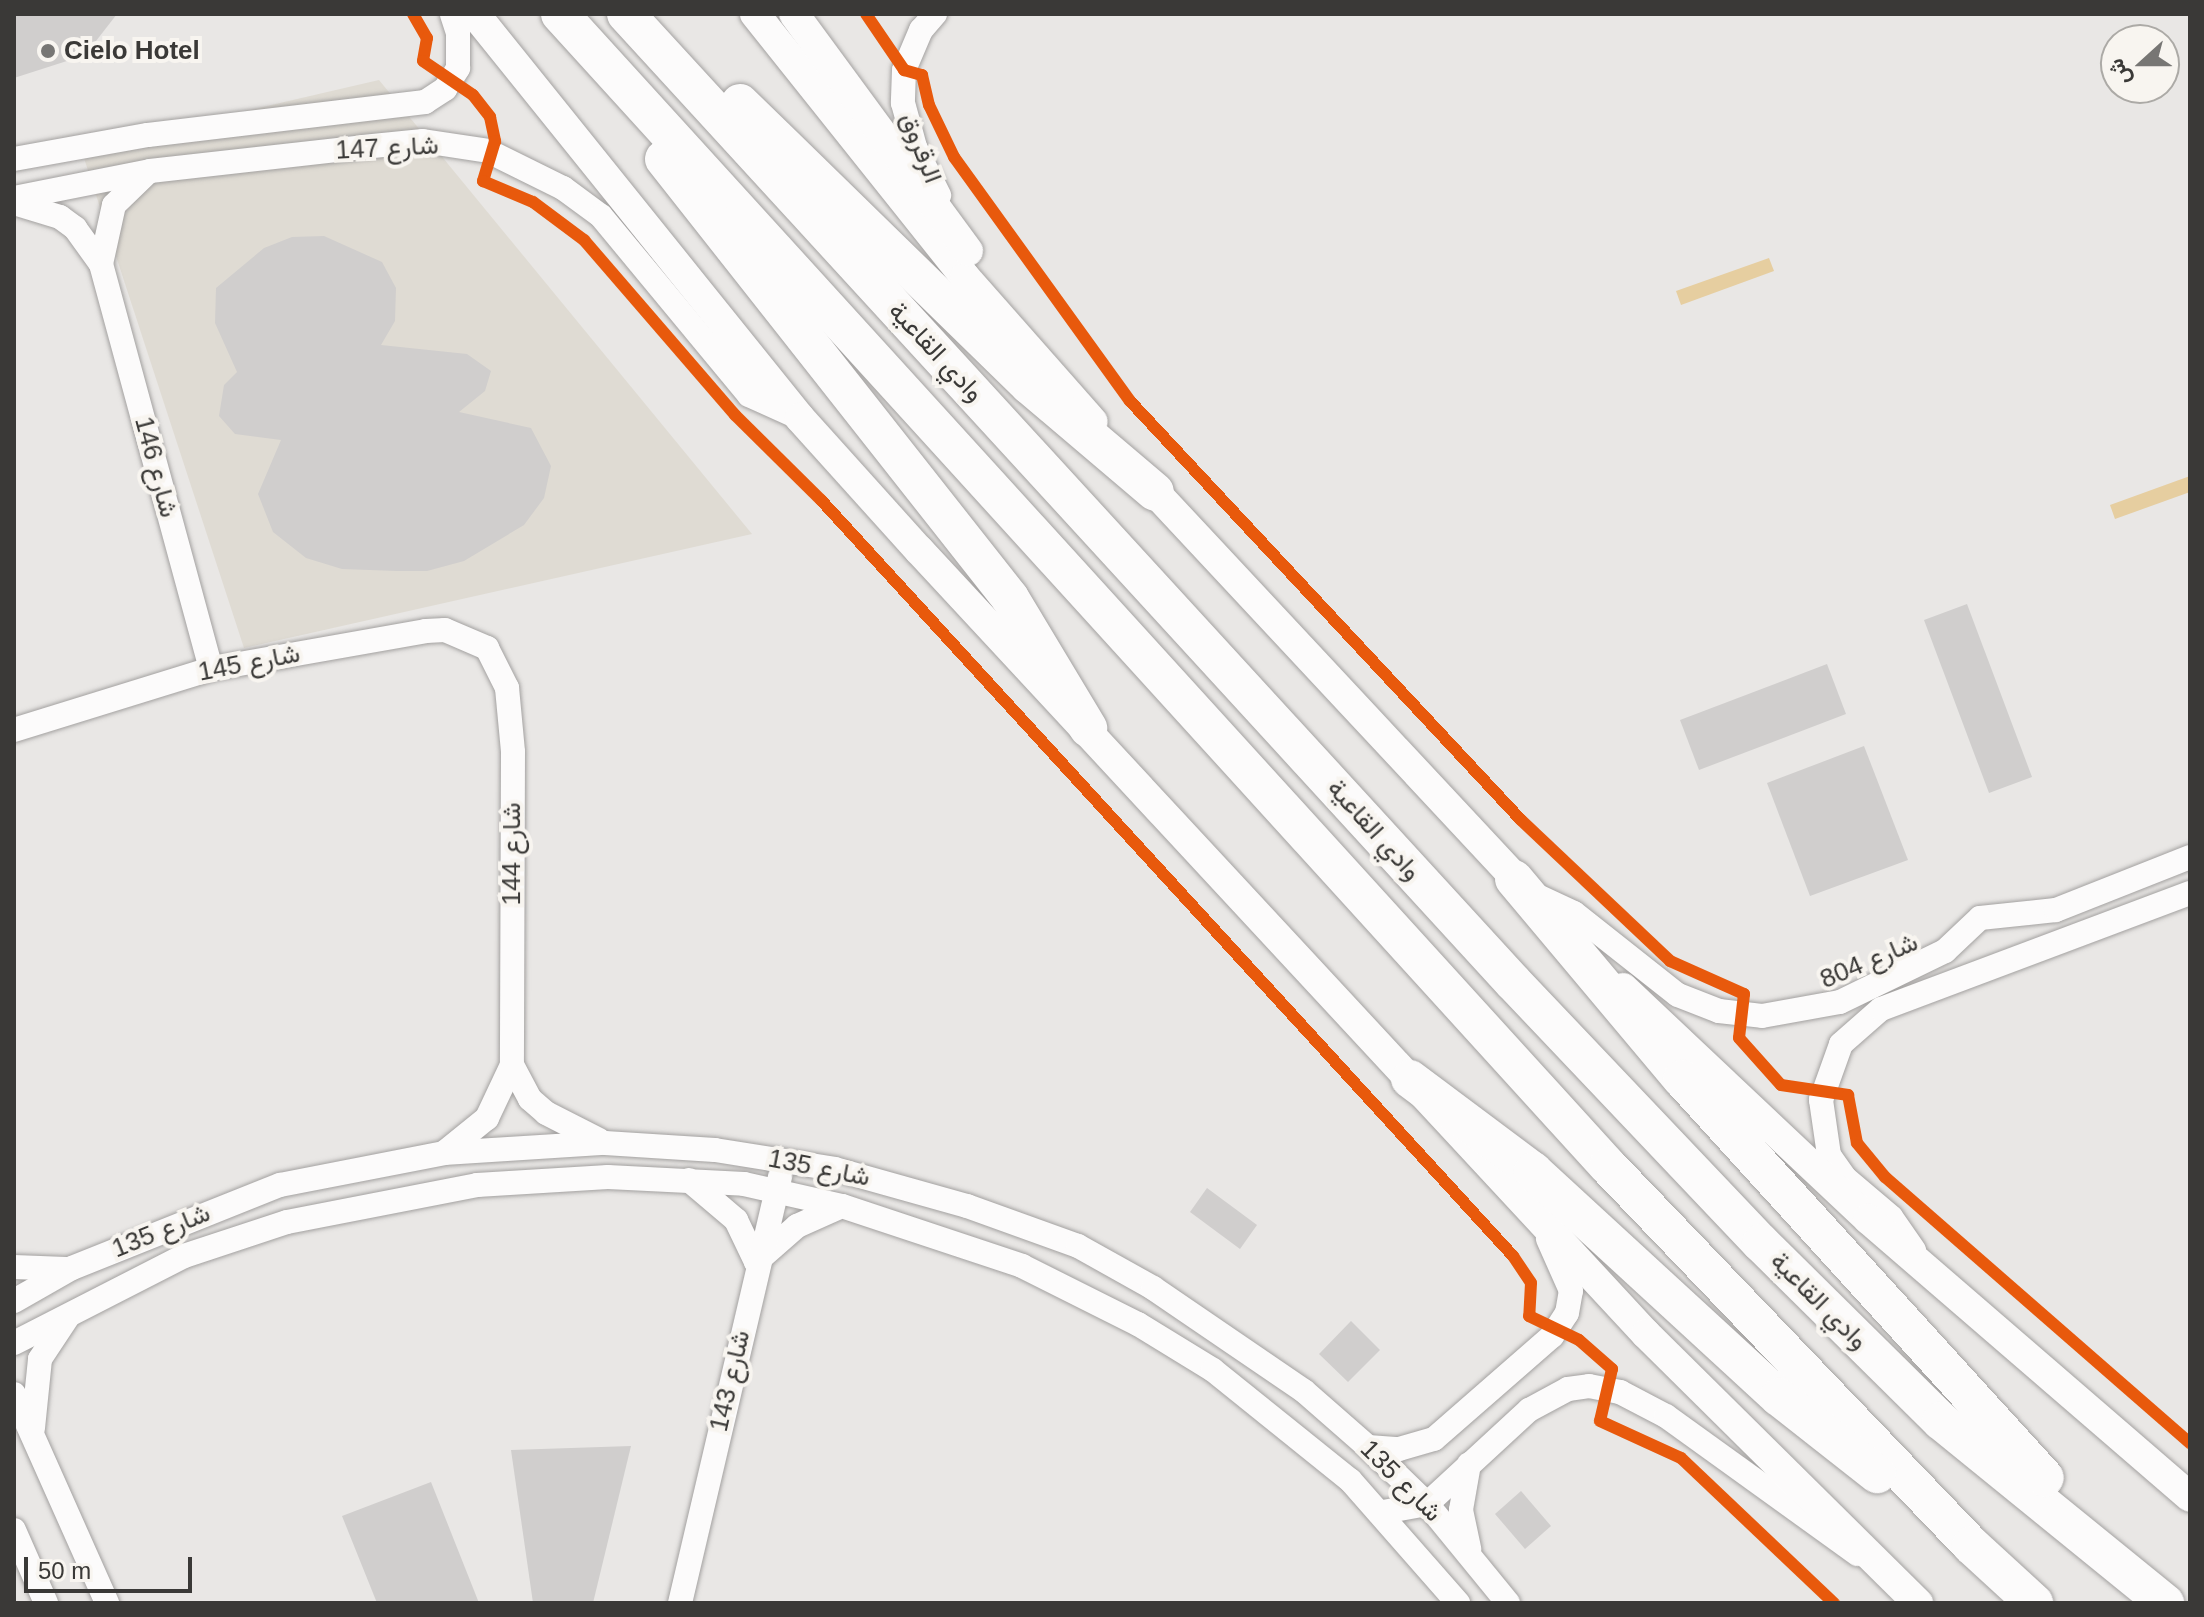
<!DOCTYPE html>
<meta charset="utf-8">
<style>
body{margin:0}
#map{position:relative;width:2204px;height:1617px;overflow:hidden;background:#e9e7e5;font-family:Arial,Vazirmatn,sans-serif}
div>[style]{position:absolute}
.built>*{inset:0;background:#dfdbd3}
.green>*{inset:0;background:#e6cea0}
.building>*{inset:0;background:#d0cecd}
.roads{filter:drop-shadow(0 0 2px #a3a1a0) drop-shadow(0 0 2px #a3a1a0)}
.minor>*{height:24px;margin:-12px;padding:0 12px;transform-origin:12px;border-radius:12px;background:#fcfbfb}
.tertiary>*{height:30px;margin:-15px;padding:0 15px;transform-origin:15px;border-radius:15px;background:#fcfbfb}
.primary>*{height:38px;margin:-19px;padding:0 19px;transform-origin:19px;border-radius:19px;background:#fcfbfb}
.cycleway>*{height:12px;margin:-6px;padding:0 6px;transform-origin:6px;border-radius:6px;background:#e8590c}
.dots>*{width:22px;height:22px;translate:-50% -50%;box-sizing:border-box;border:4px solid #f8f5f0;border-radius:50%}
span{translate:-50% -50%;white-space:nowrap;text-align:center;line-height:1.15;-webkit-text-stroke:8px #f8f5f0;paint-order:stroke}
.poi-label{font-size:26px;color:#3a3937;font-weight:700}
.left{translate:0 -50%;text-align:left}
.street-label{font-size:26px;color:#3a3937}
.frame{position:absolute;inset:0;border:16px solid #3a3937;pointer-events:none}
.north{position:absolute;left:2100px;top:24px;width:80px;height:80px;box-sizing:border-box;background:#f8f5f0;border:2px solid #acaaa6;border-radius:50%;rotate:249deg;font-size:22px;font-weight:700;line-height:32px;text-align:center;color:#3a3937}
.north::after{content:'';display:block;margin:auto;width:28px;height:36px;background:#777674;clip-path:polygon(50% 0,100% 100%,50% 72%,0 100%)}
.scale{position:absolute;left:24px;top:1557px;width:168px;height:36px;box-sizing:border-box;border:4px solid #3a3937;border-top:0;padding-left:10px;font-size:24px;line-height:28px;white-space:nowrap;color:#3a3937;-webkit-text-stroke:6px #f8f5f0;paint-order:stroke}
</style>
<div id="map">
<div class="built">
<i style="clip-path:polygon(379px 80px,752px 534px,244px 648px,81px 149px)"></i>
</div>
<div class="green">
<i style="clip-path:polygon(1769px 258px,1774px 271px,1681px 305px,1676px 291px)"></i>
<i style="clip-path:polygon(2190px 476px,2190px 492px,2115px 519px,2110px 505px)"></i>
</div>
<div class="building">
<i style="clip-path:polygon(14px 14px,117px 14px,96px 41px,70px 60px,14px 78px)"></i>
<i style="clip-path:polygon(324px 236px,382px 262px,396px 288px,395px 321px,381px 345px,467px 354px,491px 371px,485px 391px,459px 412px,531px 428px,551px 466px,544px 498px,524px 525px,464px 561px,427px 571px,397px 571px,342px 569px,306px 558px,273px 532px,258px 494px,281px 440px,235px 434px,219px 416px,224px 385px,237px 372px,215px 323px,216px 288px,264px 248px,292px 237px)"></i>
<i style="clip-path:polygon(1967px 604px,2032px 777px,1989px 793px,1924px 620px)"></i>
<i style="clip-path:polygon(1827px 664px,1846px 714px,1699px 770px,1680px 720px)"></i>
<i style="clip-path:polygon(1864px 746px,1908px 860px,1810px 896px,1767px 783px)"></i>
<i style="clip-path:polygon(1207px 1188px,1257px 1225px,1240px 1249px,1190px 1212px)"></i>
<i style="clip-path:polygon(1351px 1321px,1380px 1350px,1348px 1382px,1319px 1354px)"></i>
<i style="clip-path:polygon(631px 1446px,593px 1603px,533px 1603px,511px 1450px)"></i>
<i style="clip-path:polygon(431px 1482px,479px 1603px,377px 1603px,342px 1516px)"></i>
<i style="clip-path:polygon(1521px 1491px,1551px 1526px,1525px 1549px,1495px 1514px)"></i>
</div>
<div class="roads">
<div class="minor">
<i style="left:935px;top:14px;width:21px;rotate:131deg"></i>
<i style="left:921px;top:30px;width:43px;rotate:113deg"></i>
<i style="left:904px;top:70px;width:33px;rotate:92deg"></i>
<i style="left:903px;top:103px;width:46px;rotate:74.7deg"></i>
<i style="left:915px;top:147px;width:54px;rotate:63.4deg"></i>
<i style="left:14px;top:159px;width:136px;rotate:-10.2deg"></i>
<i style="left:148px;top:135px;width:279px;rotate:-6.8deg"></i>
<i style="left:425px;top:102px;width:24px;rotate:-33deg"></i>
<i style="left:445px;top:89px;width:25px;rotate:-58deg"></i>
<i style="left:458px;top:68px;width:35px;rotate:-90deg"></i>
<i style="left:458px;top:33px;width:20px;rotate:-108deg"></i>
<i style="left:14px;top:198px;width:139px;rotate:-11.2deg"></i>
<i style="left:150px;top:171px;width:214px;rotate:-6.4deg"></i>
<i style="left:363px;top:147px;width:60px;rotate:-5.7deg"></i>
<i style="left:423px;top:141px;width:66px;rotate:8.7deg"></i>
<i style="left:488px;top:151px;width:84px;rotate:26.3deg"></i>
<i style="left:563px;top:188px;width:47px;rotate:36.4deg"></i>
<i style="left:601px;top:216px;width:232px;rotate:50.4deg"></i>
<i style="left:749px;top:395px;width:56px;rotate:24.3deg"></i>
<i style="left:14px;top:203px;width:48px;rotate:16.9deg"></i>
<i style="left:60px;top:217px;width:19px;rotate:36deg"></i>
<i style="left:75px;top:228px;width:44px;rotate:54.2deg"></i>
<i style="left:101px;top:264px;width:420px;rotate:74.8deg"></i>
<i style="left:101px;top:264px;width:60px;rotate:-77.6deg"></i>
<i style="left:114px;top:205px;width:45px;rotate:-44.1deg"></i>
<i style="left:14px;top:730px;width:206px;rotate:-17.2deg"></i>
<i style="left:211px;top:669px;width:218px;rotate:-10deg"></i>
<i style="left:426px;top:631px;width:19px;rotate:-3deg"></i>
<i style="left:445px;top:630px;width:46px;rotate:23.2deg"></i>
<i style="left:487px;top:648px;width:45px;rotate:63.4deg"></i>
<i style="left:507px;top:688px;width:64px;rotate:84.6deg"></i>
<i style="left:513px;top:752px;width:313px;rotate:90.2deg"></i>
<i style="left:512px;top:1065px;width:59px;rotate:115.3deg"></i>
<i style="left:487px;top:1118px;width:55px;rotate:140.9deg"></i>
<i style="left:1533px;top:894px;width:45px;rotate:24.9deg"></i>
<i style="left:1574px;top:913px;width:132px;rotate:38.3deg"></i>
<i style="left:1678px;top:995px;width:44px;rotate:21.3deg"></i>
<i style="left:1719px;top:1011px;width:43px;rotate:6.6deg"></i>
<i style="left:1762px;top:1016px;width:79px;rotate:-10.2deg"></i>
<i style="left:1840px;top:1002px;width:117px;rotate:-25.9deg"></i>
<i style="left:1945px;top:951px;width:48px;rotate:-43.3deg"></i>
<i style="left:1980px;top:918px;width:76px;rotate:-6deg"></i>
<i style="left:2056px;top:910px;width:144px;rotate:-21.6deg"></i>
<i style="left:512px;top:1065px;width:38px;rotate:62deg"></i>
<i style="left:530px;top:1099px;width:21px;rotate:41deg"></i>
<i style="left:546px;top:1113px;width:59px;rotate:27deg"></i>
<i style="left:689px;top:1180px;width:62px;rotate:40.4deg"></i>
<i style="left:736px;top:1220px;width:47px;rotate:64.5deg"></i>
<i style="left:756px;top:1262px;width:55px;rotate:-41.3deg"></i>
<i style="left:797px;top:1226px;width:49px;rotate:-24deg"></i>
<i style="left:1914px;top:1250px;width:40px;rotate:-124.9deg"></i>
<i style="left:1891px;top:1217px;width:60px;rotate:-139.7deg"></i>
<i style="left:1845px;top:1178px;width:28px;rotate:-125deg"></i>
<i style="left:1829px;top:1155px;width:56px;rotate:-98.3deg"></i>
<i style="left:1821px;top:1100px;width:59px;rotate:-70.3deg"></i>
<i style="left:1841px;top:1044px;width:53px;rotate:-41.2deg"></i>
<i style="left:1881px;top:1009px;width:330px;rotate:-20.6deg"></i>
<i style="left:14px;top:1267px;width:52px;rotate:2.2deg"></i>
<i style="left:14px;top:1301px;width:67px;rotate:-29.6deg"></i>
<i style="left:72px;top:1268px;width:224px;rotate:-21.8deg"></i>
<i style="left:280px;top:1185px;width:167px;rotate:-11deg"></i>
<i style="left:444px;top:1153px;width:161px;rotate:-3.6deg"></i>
<i style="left:605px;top:1143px;width:110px;rotate:3.6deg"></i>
<i style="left:715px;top:1150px;width:121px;rotate:9deg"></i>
<i style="left:835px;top:1169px;width:137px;rotate:15.7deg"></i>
<i style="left:967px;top:1206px;width:118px;rotate:19.8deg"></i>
<i style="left:1078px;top:1246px;width:86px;rotate:29.2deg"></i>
<i style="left:1153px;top:1288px;width:183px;rotate:34.3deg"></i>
<i style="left:1304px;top:1391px;width:85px;rotate:41.2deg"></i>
<i style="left:1368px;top:1447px;width:82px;rotate:44deg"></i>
<i style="left:1427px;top:1504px;width:128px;rotate:50.7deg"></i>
<i style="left:14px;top:1343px;width:191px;rotate:-27.1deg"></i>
<i style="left:184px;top:1256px;width:108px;rotate:-18.3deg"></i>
<i style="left:287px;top:1222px;width:194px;rotate:-11deg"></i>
<i style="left:477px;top:1185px;width:131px;rotate:-3.5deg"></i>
<i style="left:608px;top:1177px;width:136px;rotate:2.9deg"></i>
<i style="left:744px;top:1184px;width:100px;rotate:12.7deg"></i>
<i style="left:842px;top:1206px;width:190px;rotate:18.4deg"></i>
<i style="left:1022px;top:1266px;width:130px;rotate:26.6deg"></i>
<i style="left:1138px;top:1324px;width:88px;rotate:31.5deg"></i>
<i style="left:1213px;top:1370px;width:176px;rotate:38.8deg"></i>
<i style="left:1350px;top:1480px;width:164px;rotate:48.7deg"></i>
<i style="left:14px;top:1394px;width:229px;rotate:66deg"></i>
<i style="left:33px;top:1428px;width:69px;rotate:-84.2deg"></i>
<i style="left:40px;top:1359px;width:49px;rotate:-56.6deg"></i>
<i style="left:1368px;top:1447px;width:31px;rotate:4deg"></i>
<i style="left:1399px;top:1449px;width:36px;rotate:-16deg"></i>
<i style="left:1434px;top:1439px;width:157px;rotate:-41.1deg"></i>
<i style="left:1552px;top:1336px;width:27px;rotate:-57deg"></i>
<i style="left:1567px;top:1313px;width:22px;rotate:-80deg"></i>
<i style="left:1571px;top:1291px;width:57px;rotate:-113.9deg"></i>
<i style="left:1469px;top:1464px;width:47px;rotate:99.9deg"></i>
<i style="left:1461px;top:1510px;width:40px;rotate:78deg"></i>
<i style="left:1383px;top:1512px;width:45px;rotate:-10.3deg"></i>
<i style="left:1427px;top:1504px;width:139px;rotate:-42.7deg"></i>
<i style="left:1529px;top:1410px;width:44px;rotate:-28.3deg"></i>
<i style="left:1568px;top:1389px;width:21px;rotate:-8deg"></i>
<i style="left:1589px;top:1386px;width:32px;rotate:11deg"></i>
<i style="left:1620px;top:1392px;width:52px;rotate:27.6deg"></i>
<i style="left:1666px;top:1416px;width:236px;rotate:35.8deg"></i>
<i style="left:14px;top:1530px;width:80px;rotate:66.3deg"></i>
<i style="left:680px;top:1603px;width:438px;rotate:-76.8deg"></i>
</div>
<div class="tertiary">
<i style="left:475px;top:14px;width:518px;rotate:51.18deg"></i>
<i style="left:800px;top:418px;width:178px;rotate:48deg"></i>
<i style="left:919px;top:550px;width:1069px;rotate:47.16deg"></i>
<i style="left:1646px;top:1334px;width:383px;rotate:44.7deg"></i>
<i style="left:755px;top:14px;width:337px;rotate:51.4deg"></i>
<i style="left:965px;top:277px;width:193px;rotate:48.6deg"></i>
<i style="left:794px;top:14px;width:294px;rotate:53.7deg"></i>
<i style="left:1140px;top:476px;width:572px;rotate:46.98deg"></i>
<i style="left:1623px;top:988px;width:337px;rotate:43.3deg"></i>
<i style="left:1868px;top:1219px;width:425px;rotate:40.8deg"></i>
</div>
<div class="primary">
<i style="left:560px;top:14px;width:1557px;rotate:47.71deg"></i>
<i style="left:1608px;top:1166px;width:525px;rotate:46.24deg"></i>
<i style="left:1971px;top:1545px;width:86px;rotate:42.6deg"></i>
<i style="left:626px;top:14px;width:1313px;rotate:47.5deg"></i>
<i style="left:1513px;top:982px;width:360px;rotate:46.5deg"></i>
<i style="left:1761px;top:1243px;width:253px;rotate:44.7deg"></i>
<i style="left:1941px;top:1421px;width:289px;rotate:39.1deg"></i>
<i style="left:740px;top:103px;width:404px;rotate:44.3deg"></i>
<i style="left:1029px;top:385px;width:165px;rotate:40.3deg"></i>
<i style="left:664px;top:159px;width:559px;rotate:51.76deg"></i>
<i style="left:1010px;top:598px;width:152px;rotate:59deg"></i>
<i style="left:1514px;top:879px;width:261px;rotate:50deg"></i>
<i style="left:1682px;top:1079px;width:539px;rotate:47.7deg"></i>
<i style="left:1410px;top:1079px;width:154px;rotate:36.8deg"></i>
<i style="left:1533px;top:1171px;width:334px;rotate:42.6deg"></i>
<i style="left:1779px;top:1397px;width:125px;rotate:38.2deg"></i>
</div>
</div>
<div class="cycleway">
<i style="left:413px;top:14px;width:28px;rotate:60deg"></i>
<i style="left:427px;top:38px;width:23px;rotate:100deg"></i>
<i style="left:423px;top:61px;width:60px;rotate:34.2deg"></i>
<i style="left:473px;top:95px;width:28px;rotate:52deg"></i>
<i style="left:490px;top:117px;width:25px;rotate:78deg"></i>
<i style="left:495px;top:141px;width:42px;rotate:106.7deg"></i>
<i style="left:483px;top:181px;width:54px;rotate:22.8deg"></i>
<i style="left:533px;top:202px;width:64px;rotate:36.7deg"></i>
<i style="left:584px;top:240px;width:231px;rotate:49.2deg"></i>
<i style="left:735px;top:415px;width:121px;rotate:44.7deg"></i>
<i style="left:821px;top:500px;width:1025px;rotate:47.53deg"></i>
<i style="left:1513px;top:1256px;width:32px;rotate:56deg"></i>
<i style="left:1531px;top:1283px;width:33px;rotate:93deg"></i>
<i style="left:1529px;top:1316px;width:55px;rotate:25.6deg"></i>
<i style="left:1579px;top:1340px;width:44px;rotate:41.3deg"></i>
<i style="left:1612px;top:1369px;width:53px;rotate:103deg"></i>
<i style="left:1600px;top:1421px;width:89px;rotate:24.6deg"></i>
<i style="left:1681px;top:1458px;width:211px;rotate:43.5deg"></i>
<i style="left:866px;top:14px;width:68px;rotate:55.8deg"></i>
<i style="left:904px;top:70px;width:19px;rotate:16deg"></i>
<i style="left:922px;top:75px;width:31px;rotate:77deg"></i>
<i style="left:929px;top:105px;width:58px;rotate:64.3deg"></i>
<i style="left:954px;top:157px;width:301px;rotate:54.2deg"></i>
<i style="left:1130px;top:401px;width:573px;rotate:46.98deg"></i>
<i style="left:1521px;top:820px;width:205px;rotate:43.4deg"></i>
<i style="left:1670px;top:961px;width:81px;rotate:24deg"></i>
<i style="left:1744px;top:994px;width:44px;rotate:96.5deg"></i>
<i style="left:1739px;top:1038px;width:63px;rotate:48.2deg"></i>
<i style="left:1781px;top:1085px;width:68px;rotate:8.5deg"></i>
<i style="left:1848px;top:1095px;width:49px;rotate:79.4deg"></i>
<i style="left:1857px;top:1143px;width:44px;rotate:50.5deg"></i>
<i style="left:1885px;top:1177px;width:405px;rotate:41.1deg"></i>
</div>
<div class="dots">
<i style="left:48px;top:51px;background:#777674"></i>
</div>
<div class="poi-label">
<span class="left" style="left:64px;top:51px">Cielo Hotel</span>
</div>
<div class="street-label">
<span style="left:387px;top:148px;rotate:-3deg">شارع 147</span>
<span style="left:921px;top:148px;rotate:69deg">الرقروق</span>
<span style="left:936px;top:352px;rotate:47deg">وادي القاعية</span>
<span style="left:156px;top:467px;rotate:75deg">شارع 146</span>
<span style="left:249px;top:663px;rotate:-11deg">شارع 145</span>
<span style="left:1374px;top:830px;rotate:48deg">وادي القاعية</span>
<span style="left:512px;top:854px;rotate:-90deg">شارع 144</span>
<span style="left:1869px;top:961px;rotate:-23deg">شارع 804</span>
<span style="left:819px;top:1168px;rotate:11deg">شارع 135</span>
<span style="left:161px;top:1231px;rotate:-22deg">شارع 135</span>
<span style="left:1819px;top:1301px;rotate:45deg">وادي القاعية</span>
<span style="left:730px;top:1381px;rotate:-77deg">شارع 143</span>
<span style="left:1401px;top:1481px;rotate:45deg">شارع 135</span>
</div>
<div class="frame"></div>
<div class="north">ش</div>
<div class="scale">50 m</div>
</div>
